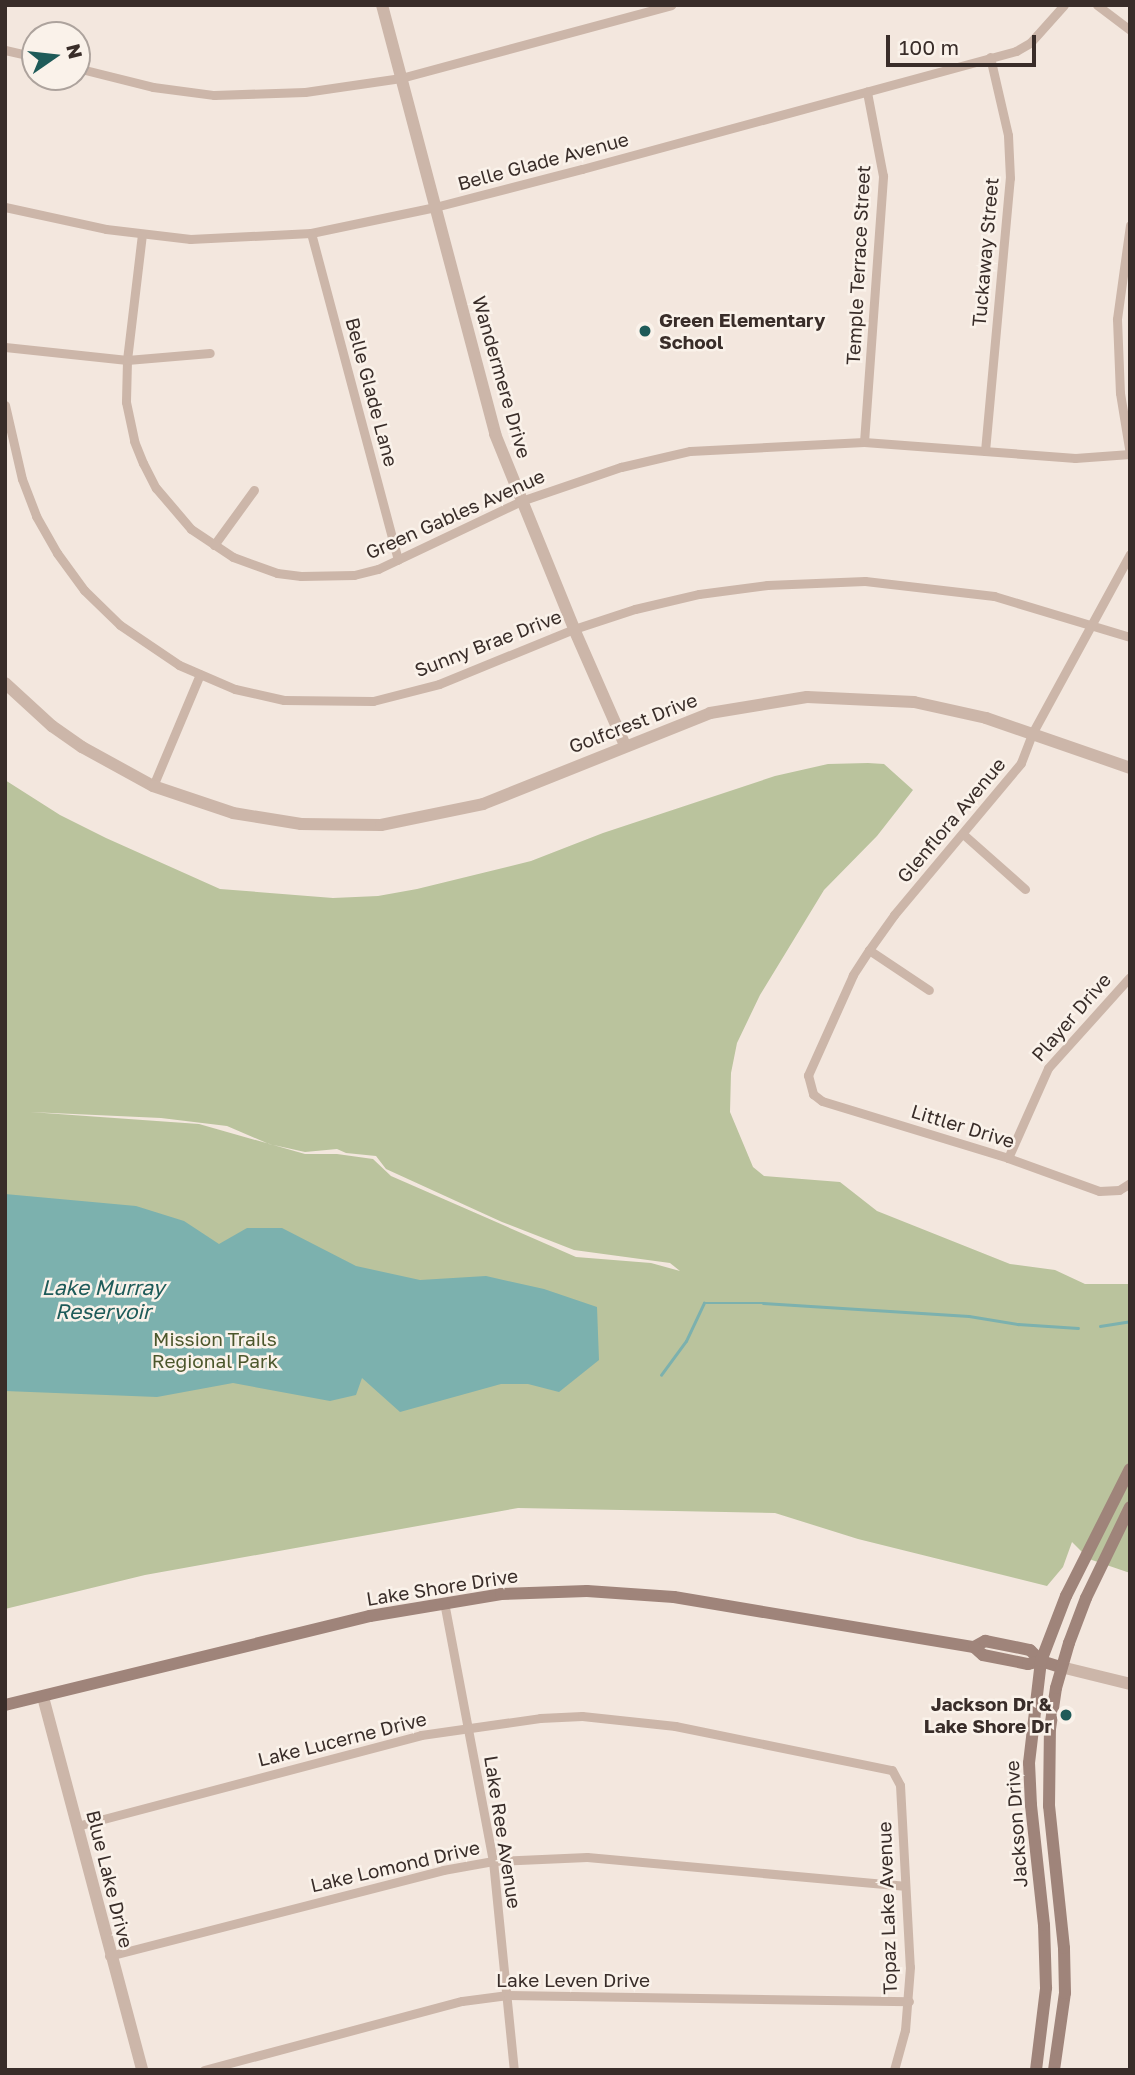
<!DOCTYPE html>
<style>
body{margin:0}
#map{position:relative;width:1135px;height:2075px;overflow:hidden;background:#f3e7de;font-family:"Golos Text",sans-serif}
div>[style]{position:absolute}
.green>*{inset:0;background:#bac39d}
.water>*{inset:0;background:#7cb1ae}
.stream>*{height:2.5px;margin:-1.25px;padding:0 1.25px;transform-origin:1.25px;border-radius:1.25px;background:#7cb1ae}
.minor>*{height:9px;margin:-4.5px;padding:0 4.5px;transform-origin:4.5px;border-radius:4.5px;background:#ccb6a9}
.tertiary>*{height:12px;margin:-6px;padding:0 6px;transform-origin:6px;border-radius:6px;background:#ccb6a9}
.secondary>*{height:12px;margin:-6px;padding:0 6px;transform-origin:6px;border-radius:6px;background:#9f847a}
.dots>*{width:19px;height:19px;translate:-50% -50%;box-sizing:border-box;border:4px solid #faf2ea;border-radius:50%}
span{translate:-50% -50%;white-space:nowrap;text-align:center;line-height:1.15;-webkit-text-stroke:5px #faf2ea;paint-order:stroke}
.street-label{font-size:19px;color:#392d29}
.poi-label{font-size:19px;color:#392d29;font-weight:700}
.left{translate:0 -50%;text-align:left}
.right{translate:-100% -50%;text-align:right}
.park-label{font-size:19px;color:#4c572c}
.water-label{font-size:21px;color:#1e5b59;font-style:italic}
.frame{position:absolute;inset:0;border:7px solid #392d29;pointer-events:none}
.north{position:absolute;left:21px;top:21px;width:70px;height:70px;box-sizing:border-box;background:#faf2ea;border:2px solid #ada39d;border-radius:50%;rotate:76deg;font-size:19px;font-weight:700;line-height:28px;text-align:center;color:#392d29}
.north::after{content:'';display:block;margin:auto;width:24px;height:32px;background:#1e5b59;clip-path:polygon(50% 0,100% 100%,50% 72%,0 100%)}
.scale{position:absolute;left:886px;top:35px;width:150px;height:32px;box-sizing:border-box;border:4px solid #392d29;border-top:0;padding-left:9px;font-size:21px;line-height:24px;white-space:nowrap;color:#392d29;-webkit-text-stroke:5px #faf2ea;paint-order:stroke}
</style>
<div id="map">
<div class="green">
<div style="clip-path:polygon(evenodd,868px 763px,884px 764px,913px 790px,877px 836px,824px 890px,760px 995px,737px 1043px,731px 1073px,730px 1112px,753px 1167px,764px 1176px,840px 1182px,877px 1211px,1010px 1264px,1055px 1270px,1085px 1284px,1130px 1284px,1130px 1573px,1089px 1559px,1072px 1542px,1063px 1567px,1047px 1586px,858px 1539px,775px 1513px,518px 1508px,145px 1575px,5px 1609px,5px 780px,60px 815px,106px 838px,220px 889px,333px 898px,378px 896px,417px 889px,531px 861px,603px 833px,775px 776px,828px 764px,868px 763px,30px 1112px,161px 1118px,227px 1126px,269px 1144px,305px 1152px,337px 1149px,346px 1153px,376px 1156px,386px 1169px,502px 1222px,574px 1250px,670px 1263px,680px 1271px,651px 1263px,576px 1257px,391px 1176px,373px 1159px,337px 1154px,305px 1154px,199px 1124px,30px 1112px)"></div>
</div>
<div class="water">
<div style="clip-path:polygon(5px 1194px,136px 1206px,184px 1221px,219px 1244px,247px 1228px,282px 1228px,356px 1266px,420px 1280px,486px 1276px,544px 1289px,597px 1307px,599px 1360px,559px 1392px,528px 1384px,501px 1384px,400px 1412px,362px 1378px,356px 1395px,330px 1401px,233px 1383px,157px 1397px,5px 1391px)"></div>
</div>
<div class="stream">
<div style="left:1100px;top:1326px;width:30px;rotate:-9deg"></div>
<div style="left:661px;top:1375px;width:42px;rotate:-53.7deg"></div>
<div style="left:686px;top:1341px;width:42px;rotate:-64.7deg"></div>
<div style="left:704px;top:1303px;width:59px"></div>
<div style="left:763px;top:1303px;width:206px;rotate:3.6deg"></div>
<div style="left:969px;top:1316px;width:50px;rotate:9.3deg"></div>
<div style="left:1018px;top:1324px;width:60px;rotate:3.8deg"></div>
</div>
<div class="minor">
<div style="left:1097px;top:5px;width:41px;rotate:37.1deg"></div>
<div style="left:5px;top:50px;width:31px;rotate:13deg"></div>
<div style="left:77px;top:68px;width:78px;rotate:14deg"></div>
<div style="left:153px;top:87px;width:62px;rotate:7.5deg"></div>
<div style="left:214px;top:95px;width:91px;rotate:-1.9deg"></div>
<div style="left:305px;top:92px;width:97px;rotate:-8.3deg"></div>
<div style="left:401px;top:78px;width:280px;rotate:-15.1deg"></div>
<div style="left:5px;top:207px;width:103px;rotate:12.3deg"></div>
<div style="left:106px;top:229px;width:85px;rotate:6.8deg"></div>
<div style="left:190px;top:239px;width:121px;rotate:-2.8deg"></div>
<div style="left:311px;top:233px;width:127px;rotate:-11.8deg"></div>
<div style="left:435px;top:207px;width:152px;rotate:-14.5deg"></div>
<div style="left:582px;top:169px;width:450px;rotate:-15.2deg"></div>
<div style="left:1016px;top:51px;width:16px;rotate:-30deg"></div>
<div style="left:1030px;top:43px;width:51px;rotate:-48.2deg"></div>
<div style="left:1130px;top:225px;width:95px;rotate:97.9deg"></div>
<div style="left:1117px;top:319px;width:74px;rotate:87.7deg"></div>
<div style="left:1120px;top:393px;width:62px;rotate:80.7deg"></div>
<div style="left:311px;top:233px;width:338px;rotate:75.1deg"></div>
<div style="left:142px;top:234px;width:127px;rotate:96.8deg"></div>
<div style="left:127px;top:360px;width:42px;rotate:91.4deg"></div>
<div style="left:126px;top:402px;width:40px;rotate:78deg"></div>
<div style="left:134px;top:441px;width:24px;rotate:68deg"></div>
<div style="left:143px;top:463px;width:28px;rotate:63deg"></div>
<div style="left:156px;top:488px;width:54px;rotate:49.5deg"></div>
<div style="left:191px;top:529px;width:50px;rotate:33.7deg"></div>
<div style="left:233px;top:557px;width:47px;rotate:20deg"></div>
<div style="left:277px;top:573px;width:24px;rotate:7deg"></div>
<div style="left:301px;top:576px;width:53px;rotate:-1.1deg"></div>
<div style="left:354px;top:575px;width:25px;rotate:-14deg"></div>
<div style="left:378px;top:569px;width:158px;rotate:-25.4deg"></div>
<div style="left:521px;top:501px;width:106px;rotate:-18.8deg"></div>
<div style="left:621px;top:467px;width:71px;rotate:-13.1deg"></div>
<div style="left:690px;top:451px;width:174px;rotate:-3deg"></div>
<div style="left:864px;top:442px;width:212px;rotate:4.3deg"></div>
<div style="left:1075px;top:458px;width:55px;rotate:-4.2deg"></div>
<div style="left:5px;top:347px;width:123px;rotate:6.1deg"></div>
<div style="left:127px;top:360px;width:83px;rotate:-4.8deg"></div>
<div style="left:5px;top:405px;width:76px;rotate:77.1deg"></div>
<div style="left:22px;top:479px;width:40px;rotate:69deg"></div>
<div style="left:36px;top:516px;width:43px;rotate:60.4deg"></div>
<div style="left:57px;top:553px;width:46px;rotate:53.9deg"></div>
<div style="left:84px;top:590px;width:50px;rotate:44.2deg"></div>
<div style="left:120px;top:625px;width:71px;rotate:34.1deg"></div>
<div style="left:179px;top:665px;width:61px;rotate:23.2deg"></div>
<div style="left:235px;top:689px;width:50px;rotate:12.7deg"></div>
<div style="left:284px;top:700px;width:89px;rotate:0.6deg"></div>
<div style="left:373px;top:701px;width:68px;rotate:-14.4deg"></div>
<div style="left:439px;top:684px;width:146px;rotate:-22.2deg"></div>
<div style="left:574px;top:629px;width:64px;rotate:-18.2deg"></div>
<div style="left:635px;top:609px;width:66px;rotate:-13.2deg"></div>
<div style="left:699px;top:594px;width:69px;rotate:-7.5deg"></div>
<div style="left:767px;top:585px;width:98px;rotate:-2.3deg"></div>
<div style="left:865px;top:581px;width:130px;rotate:6.6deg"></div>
<div style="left:994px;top:596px;width:142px;rotate:16.8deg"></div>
<div style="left:864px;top:442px;width:267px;rotate:-85.9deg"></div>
<div style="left:883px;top:176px;width:86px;rotate:-100.8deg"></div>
<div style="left:985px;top:451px;width:274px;rotate:-84.8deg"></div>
<div style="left:1010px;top:178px;width:43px;rotate:-92.7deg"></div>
<div style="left:1008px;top:135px;width:80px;rotate:-103deg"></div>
<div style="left:214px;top:545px;width:68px;rotate:-54deg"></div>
<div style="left:1130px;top:554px;width:205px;rotate:118.6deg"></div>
<div style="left:1032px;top:734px;width:31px;rotate:111deg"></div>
<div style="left:1021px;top:763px;width:198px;rotate:129.9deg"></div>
<div style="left:894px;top:915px;width:43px;rotate:125.5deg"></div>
<div style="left:869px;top:950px;width:30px;rotate:123deg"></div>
<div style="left:853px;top:975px;width:110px;rotate:114.2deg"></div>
<div style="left:808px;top:1075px;width:20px;rotate:75deg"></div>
<div style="left:813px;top:1094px;width:11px;rotate:38deg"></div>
<div style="left:822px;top:1101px;width:195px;rotate:17deg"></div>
<div style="left:1008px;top:1158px;width:97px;rotate:19.9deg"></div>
<div style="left:1099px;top:1191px;width:20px;rotate:-3deg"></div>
<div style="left:1119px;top:1190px;width:13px;rotate:-32deg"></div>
<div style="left:153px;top:786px;width:121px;rotate:-67.2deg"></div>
<div style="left:963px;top:834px;width:83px;rotate:41.6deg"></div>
<div style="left:869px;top:950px;width:72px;rotate:33.7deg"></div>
<div style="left:1008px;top:1158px;width:98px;rotate:-66deg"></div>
<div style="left:1048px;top:1068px;width:122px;rotate:-48deg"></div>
<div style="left:444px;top:1602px;width:264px;rotate:79.3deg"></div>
<div style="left:493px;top:1861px;width:210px;rotate:84.3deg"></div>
<div style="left:77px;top:1826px;width:356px;rotate:-14.8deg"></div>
<div style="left:421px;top:1735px;width:120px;rotate:-8.1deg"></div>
<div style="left:540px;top:1718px;width:42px;rotate:-2.7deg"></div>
<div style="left:582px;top:1716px;width:94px;rotate:6.1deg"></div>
<div style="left:675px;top:1726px;width:221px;rotate:11.5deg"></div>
<div style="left:892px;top:1770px;width:17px;rotate:62deg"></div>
<div style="left:900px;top:1785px;width:182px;rotate:86.9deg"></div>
<div style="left:910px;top:1967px;width:63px;rotate:94.5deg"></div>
<div style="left:905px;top:2030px;width:41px;rotate:105.4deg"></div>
<div style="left:109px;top:1956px;width:345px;rotate:-14.4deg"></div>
<div style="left:443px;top:1870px;width:51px;rotate:-10.2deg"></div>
<div style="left:493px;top:1861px;width:94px;rotate:-2.4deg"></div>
<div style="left:587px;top:1857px;width:318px;rotate:5.2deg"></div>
<div style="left:204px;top:2070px;width:267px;rotate:-15deg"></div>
<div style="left:462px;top:2001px;width:46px;rotate:-7.4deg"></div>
<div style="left:508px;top:1995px;width:401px;rotate:0.9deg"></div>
</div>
<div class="tertiary">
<div style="left:382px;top:5px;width:444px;rotate:75.2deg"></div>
<div style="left:495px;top:434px;width:210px;rotate:67.9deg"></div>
<div style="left:574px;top:629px;width:127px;rotate:66.3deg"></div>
<div style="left:5px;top:683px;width:64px;rotate:42.5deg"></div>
<div style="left:52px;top:726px;width:37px;rotate:35deg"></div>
<div style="left:82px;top:747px;width:81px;rotate:28.8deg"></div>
<div style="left:153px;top:786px;width:84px;rotate:18.6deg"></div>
<div style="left:233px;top:813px;width:69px;rotate:9.2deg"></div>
<div style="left:301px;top:824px;width:80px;rotate:0.7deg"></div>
<div style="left:381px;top:825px;width:104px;rotate:-11.6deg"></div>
<div style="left:483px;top:804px;width:245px;rotate:-21.8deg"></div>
<div style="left:710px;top:713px;width:98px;rotate:-9.4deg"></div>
<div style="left:807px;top:697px;width:107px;rotate:2.7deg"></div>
<div style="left:914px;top:702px;width:74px;rotate:12.5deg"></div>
<div style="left:986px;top:718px;width:152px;rotate:19.1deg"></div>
<div style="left:1061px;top:1667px;width:71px;rotate:13.8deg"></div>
<div style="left:43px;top:1697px;width:386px;rotate:75.1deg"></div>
</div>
<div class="secondary">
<div style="left:974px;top:1647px;width:13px;rotate:-29deg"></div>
<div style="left:985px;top:1641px;width:46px;rotate:11.3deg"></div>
<div style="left:1030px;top:1650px;width:16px;rotate:45deg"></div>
<div style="left:1041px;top:1661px;width:21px;rotate:17deg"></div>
<div style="left:5px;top:1705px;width:376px;rotate:-13.7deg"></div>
<div style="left:370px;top:1616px;width:133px;rotate:-9.5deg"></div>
<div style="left:501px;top:1594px;width:86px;rotate:-2deg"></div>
<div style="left:587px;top:1591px;width:87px;rotate:3.9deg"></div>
<div style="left:674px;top:1597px;width:304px;rotate:9.5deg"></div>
<div style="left:974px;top:1647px;width:12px;rotate:42deg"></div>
<div style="left:983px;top:1655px;width:46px;rotate:11.3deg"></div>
<div style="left:1028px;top:1664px;width:13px;rotate:-13deg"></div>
<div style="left:1036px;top:2070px;width:83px;rotate:-83deg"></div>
<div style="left:1046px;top:1988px;width:63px;rotate:-91.8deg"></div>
<div style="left:1044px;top:1925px;width:121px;rotate:-96.2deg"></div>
<div style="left:1031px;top:1805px;width:42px;rotate:-92.7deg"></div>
<div style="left:1029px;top:1763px;width:103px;rotate:-83.3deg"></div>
<div style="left:1041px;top:1661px;width:70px;rotate:-69deg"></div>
<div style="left:1066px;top:1596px;width:142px;rotate:-63.3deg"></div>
<div style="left:1054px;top:2070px;width:78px;rotate:-81.9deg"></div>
<div style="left:1065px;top:1993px;width:45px;rotate:-91.3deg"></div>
<div style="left:1064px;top:1948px;width:143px;rotate:-96deg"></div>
<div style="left:1049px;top:1806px;width:77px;rotate:-89.3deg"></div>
<div style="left:1050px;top:1729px;width:41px;rotate:-81.7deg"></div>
<div style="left:1056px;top:1688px;width:47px;rotate:-73.9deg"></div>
<div style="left:1069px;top:1643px;width:48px;rotate:-69.3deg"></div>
<div style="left:1086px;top:1598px;width:101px;rotate:-64.2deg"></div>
</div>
<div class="dots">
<div style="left:645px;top:331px;background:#1e5b59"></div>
<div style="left:1066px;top:1715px;background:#1e5b59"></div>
</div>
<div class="street-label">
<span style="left:543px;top:161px;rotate:-15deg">Belle Glade Avenue</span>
<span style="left:985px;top:252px;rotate:-85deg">Tuckaway Street</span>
<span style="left:858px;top:265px;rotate:-87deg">Temple Terrace Street</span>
<span style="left:502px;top:377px;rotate:74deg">Wandermere Drive</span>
<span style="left:372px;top:392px;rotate:75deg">Belle Glade Lane</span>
<span style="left:455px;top:514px;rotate:-24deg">Green Gables Avenue</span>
<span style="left:488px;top:643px;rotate:-21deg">Sunny Brae Drive</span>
<span style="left:633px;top:723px;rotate:-21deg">Golfcrest Drive</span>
<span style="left:951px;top:820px;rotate:-50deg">Glenflora Avenue</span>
<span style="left:1071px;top:1017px;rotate:-49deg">Player Drive</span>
<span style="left:963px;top:1126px;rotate:17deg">Littler Drive</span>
<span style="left:442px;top:1587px;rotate:-9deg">Lake Shore Drive</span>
<span style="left:342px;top:1739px;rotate:-14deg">Lake Lucerne Drive</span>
<span style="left:1016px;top:1824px;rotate:-94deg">Jackson Drive</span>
<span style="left:503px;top:1832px;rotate:81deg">Lake Ree Avenue</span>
<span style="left:395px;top:1866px;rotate:-13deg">Lake Lomond Drive</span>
<span style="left:110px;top:1879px;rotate:76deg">Blue Lake Drive</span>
<span style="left:887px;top:1908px;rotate:-92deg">Topaz Lake Avenue</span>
<span style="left:573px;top:1980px">Lake Leven Drive</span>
</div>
<div class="poi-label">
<span class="left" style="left:659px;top:331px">Green Elementary<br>School</span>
<span class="right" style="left:1052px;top:1715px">Jackson Dr &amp;<br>Lake Shore Dr</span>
</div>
<div class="park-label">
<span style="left:215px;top:1350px">Mission Trails<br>Regional Park</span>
</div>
<div class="water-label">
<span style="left:103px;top:1299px">Lake Murray<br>Reservoir</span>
</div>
<div class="frame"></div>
<div class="north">N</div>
<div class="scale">100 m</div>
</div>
